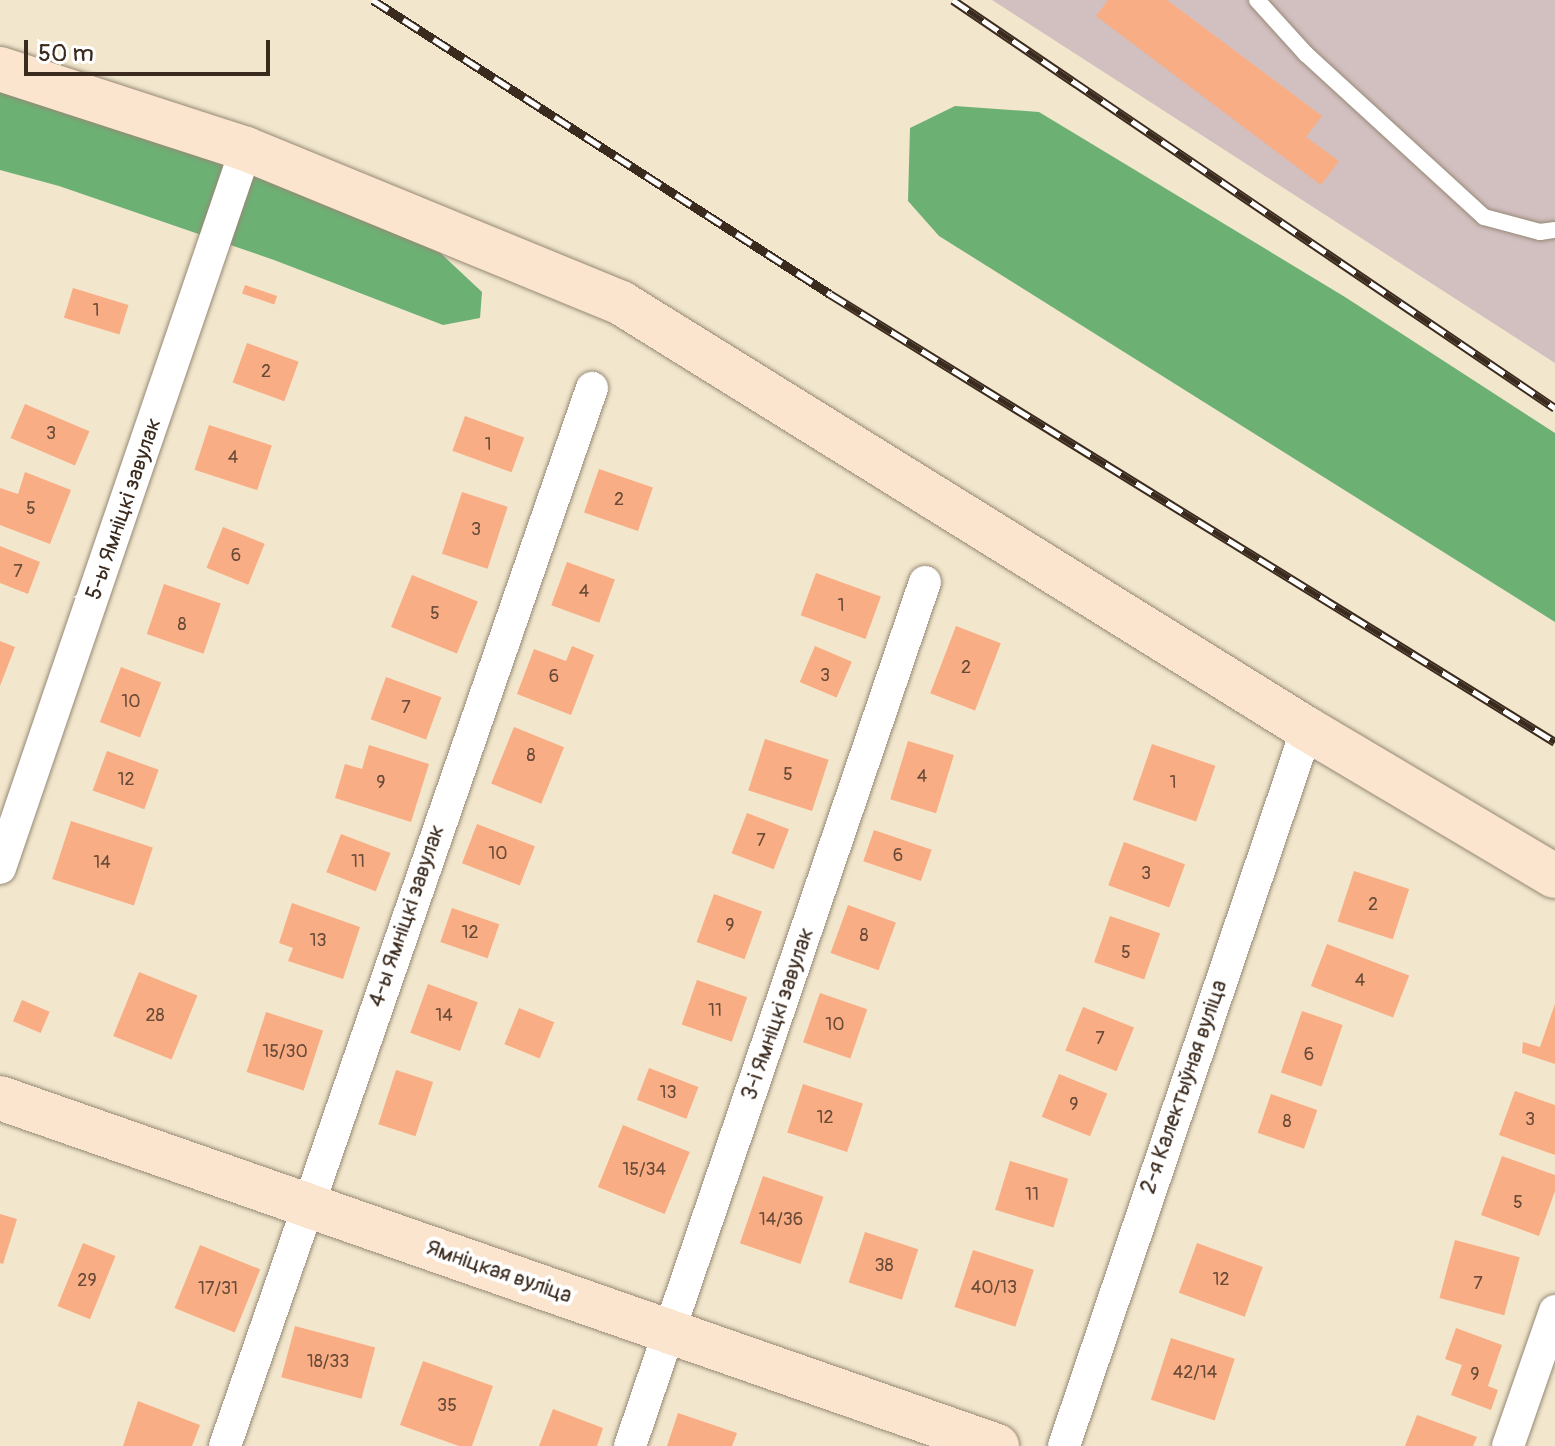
<!DOCTYPE html>
<meta charset="utf-8">
<style>
body{margin:0}
#map{position:relative;width:1555px;height:1446px;overflow:hidden;background:#f2e7cd;font-family:Pangolin,sans-serif}
div>[style]{position:absolute}
.industrial>*{inset:0;background:#d2bfc0}
.forest>*{inset:0;background:#6db074}
.building>*{inset:0;background:#f9ad85;transform-origin:0 0}
.roads{filter:drop-shadow(0 0 2px #968876) drop-shadow(0 0 2px #968876)}
.service>*{height:16px;margin:-8px;padding:0 8px;transform-origin:8px;border-radius:8px;background:#fff}
.minor>*{height:32px;margin:-16px;padding:0 16px;transform-origin:16px;border-radius:16px;background:#fff}
.secondary>*{height:44px;margin:-22px;padding:0 22px;transform-origin:22px;border-radius:22px;background:#fbe5cf}
.rail>*{height:9px;margin-top:-4.5px;transform-origin:0;background:repeating-linear-gradient(90deg,#fff 0 18px,#3b2a1e 0 36px);box-sizing:border-box;border-block:2px solid #3b2a1e}
span{translate:-50% -50%;white-space:nowrap;text-align:center;line-height:1.15;-webkit-text-stroke:8px #fff;paint-order:stroke}
.number-label{font-size:18px;color:#6a4b38}
.number-label span{-webkit-text-stroke-width:0}
.street-label{font-size:22px;color:#3b2a1e}
.scale{position:absolute;left:24px;top:40px;width:246px;height:36px;box-sizing:border-box;border:4px solid #3b2a1e;border-top:0;padding-left:10px;font-size:24px;line-height:28px;white-space:nowrap;color:#3b2a1e;-webkit-text-stroke:6px #fff;paint-order:stroke}
</style>
<div id="map">
<div class="industrial">
<div style="clip-path:polygon(992px 0,1555px 0,1555px 363px)"></div>
</div>
<div class="forest">
<div style="clip-path:polygon(0 67px,434px 247px,482px 292px,480px 318px,443px 325px,274px 260px,59px 186px,0 170px)"></div>
<div style="clip-path:polygon(955px 106px,1039px 112px,1345px 297px,1555px 433px,1555px 622px,939px 236px,908px 201px,910px 128px)"></div>
</div>
<div class="building">
<div style="clip-path:polygon(1108px 0,1167px 0,1322px 116px,1306px 137px,1339px 161px,1321px 185px,1096px 16px)"></div>
<div style="left:245px;top:285px;width:34px;height:9px;rotate:19deg"></div>
<div style="left:73px;top:288px;width:58px;height:31px;rotate:17deg"></div>
<div style="left:247px;top:343px;width:55px;height:42px;rotate:20deg"></div>
<div style="left:25px;top:404px;width:70px;height:37px;rotate:23deg"></div>
<div style="left:465px;top:416px;width:63px;height:37px;rotate:20deg"></div>
<div style="left:209px;top:425px;width:66px;height:47px;rotate:18deg"></div>
<div style="left:599px;top:469px;width:57px;height:46px;rotate:19deg"></div>
<div style="clip-path:polygon(25px 472px,71px 490px,50px 544px,0 525px,0 488px,18px 494px)"></div>
<div style="left:462px;top:492px;width:48px;height:65px;rotate:18deg"></div>
<div style="left:223px;top:527px;width:45px;height:44px;rotate:22deg"></div>
<div style="clip-path:polygon(0 546px,40px 562px,28px 594px,0 583px)"></div>
<div style="left:567px;top:562px;width:51px;height:46px;rotate:20deg"></div>
<div style="left:816px;top:573px;width:69px;height:45px;rotate:20deg"></div>
<div style="left:412px;top:575px;width:71px;height:56px;rotate:22deg"></div>
<div style="left:164px;top:584px;width:60px;height:53px;rotate:19deg"></div>
<div style="left:956px;top:626px;width:48px;height:72px;rotate:21deg"></div>
<div style="clip-path:polygon(0 641px,15px 647px,0 686px)"></div>
<div style="clip-path:polygon(572px 646px,594px 655px,571px 715px,517px 694px,534px 649px,566px 661px)"></div>
<div style="left:815px;top:646px;width:40px;height:39px;rotate:23deg"></div>
<div style="left:121px;top:667px;width:43px;height:59px;rotate:21deg"></div>
<div style="left:386px;top:677px;width:59px;height:45px;rotate:20deg"></div>
<div style="left:514px;top:727px;width:54px;height:61px;rotate:22deg"></div>
<div style="left:765px;top:739px;width:67px;height:54px;rotate:18deg"></div>
<div style="left:908px;top:741px;width:48px;height:61px;rotate:17deg"></div>
<div style="left:1152px;top:744px;width:67px;height:59px;rotate:19deg"></div>
<div style="clip-path:polygon(369px 745px,429px 764px,411px 822px,335px 798px,345px 764px,362px 769px)"></div>
<div style="left:107px;top:751px;width:55px;height:42px;rotate:20deg"></div>
<div style="left:747px;top:813px;width:45px;height:43px;rotate:21deg"></div>
<div style="left:71px;top:821px;width:86px;height:61px;rotate:18deg"></div>
<div style="left:477px;top:824px;width:62px;height:42px;rotate:21deg"></div>
<div style="left:874px;top:830px;width:61px;height:33px;rotate:19deg"></div>
<div style="left:341px;top:834px;width:53px;height:41px;rotate:21deg"></div>
<div style="left:1124px;top:842px;width:65px;height:46px;rotate:20deg"></div>
<div style="left:1354px;top:871px;width:58px;height:53px;rotate:18deg"></div>
<div style="left:714px;top:894px;width:51px;height:51px;rotate:20deg"></div>
<div style="clip-path:polygon(292px 903px,360px 927px,343px 979px,288px 961px,293px 948px,279px 943px)"></div>
<div style="left:848px;top:905px;width:51px;height:51px;rotate:20deg"></div>
<div style="left:452px;top:908px;width:50px;height:36px;rotate:19deg"></div>
<div style="left:1110px;top:916px;width:53px;height:49px;rotate:19deg"></div>
<div style="left:1327px;top:944px;width:88px;height:45px;rotate:21deg"></div>
<div style="left:139px;top:972px;width:63px;height:69px;rotate:22deg"></div>
<div style="left:697px;top:980px;width:53px;height:47px;rotate:19deg"></div>
<div style="left:428px;top:984px;width:53px;height:52px;rotate:20deg"></div>
<div style="left:820px;top:993px;width:50px;height:52px;rotate:19deg"></div>
<div style="left:22px;top:1000px;width:30px;height:23px;rotate:23deg"></div>
<div style="clip-path:polygon(1555px 1004px,1555px 1064px,1522px 1053px,1523px 1042px,1540px 1047px)"></div>
<div style="left:1083px;top:1007px;width:55px;height:47px;rotate:22deg"></div>
<div style="left:519px;top:1008px;width:38px;height:39px;rotate:22deg"></div>
<div style="left:1302px;top:1011px;width:43px;height:65px;rotate:19deg"></div>
<div style="left:266px;top:1012px;width:60px;height:63px;rotate:18deg"></div>
<div style="left:649px;top:1068px;width:53px;height:34px;rotate:21deg"></div>
<div style="left:396px;top:1070px;width:39px;height:57px;rotate:18deg"></div>
<div style="left:1059px;top:1074px;width:52px;height:46px;rotate:22deg"></div>
<div style="left:803px;top:1084px;width:63px;height:51px;rotate:18deg"></div>
<div style="clip-path:polygon(1515px 1091px,1555px 1105px,1555px 1155px,1499px 1135px)"></div>
<div style="left:1271px;top:1094px;width:49px;height:41px;rotate:19deg"></div>
<div style="left:623px;top:1125px;width:72px;height:67px;rotate:22deg"></div>
<div style="clip-path:polygon(1502px 1156px,1555px 1175px,1555px 1191px,1539px 1236px,1481px 1215px)"></div>
<div style="left:1010px;top:1161px;width:61px;height:51px;rotate:17deg"></div>
<div style="left:763px;top:1176px;width:64px;height:71px;rotate:19deg"></div>
<div style="clip-path:polygon(0 1214px,17px 1219px,3px 1264px,0 1263px)"></div>
<div style="left:865px;top:1232px;width:56px;height:53px;rotate:18deg"></div>
<div style="left:1455px;top:1240px;width:67px;height:60px;rotate:15deg"></div>
<div style="left:83px;top:1243px;width:35px;height:68px;rotate:22deg"></div>
<div style="left:1197px;top:1243px;width:70px;height:53px;rotate:20deg"></div>
<div style="left:200px;top:1245px;width:65px;height:68px;rotate:22deg"></div>
<div style="left:973px;top:1250px;width:64px;height:60px;rotate:18deg"></div>
<div style="left:295px;top:1326px;width:83px;height:53px;rotate:15deg"></div>
<div style="clip-path:polygon(1456px 1328px,1502px 1345px,1488px 1386px,1498px 1390px,1491px 1410px,1451px 1395px,1462px 1365px,1445px 1359px)"></div>
<div style="left:1171px;top:1338px;width:67px;height:65px;rotate:18deg"></div>
<div style="clip-path:polygon(423px 1361px,493px 1386px,472px 1446px,459px 1446px,400px 1425px)"></div>
<div style="clip-path:polygon(138px 1401px,200px 1425px,192px 1446px,123px 1446px)"></div>
<div style="clip-path:polygon(553px 1409px,603px 1428px,597px 1446px,539px 1446px)"></div>
<div style="clip-path:polygon(678px 1413px,737px 1433px,732px 1446px,667px 1446px)"></div>
<div style="clip-path:polygon(1417px 1415px,1477px 1437px,1473px 1446px,1405px 1446px)"></div>
</div>
<div class="roads">
<div class="service">
<div style="left:1257px;top:0;width:73px;rotate:47.8deg"></div>
<div style="left:1306px;top:54px;width:241px;rotate:42.5deg"></div>
<div style="left:1484px;top:217px;width:58px;rotate:15deg"></div>
<div style="left:1540px;top:232px;width:15px;rotate:-8deg"></div>
</div>
<div class="minor">
<div style="left:0;top:868px;width:760px;rotate:-71.11deg"></div>
<div style="left:225px;top:1446px;width:1120px;rotate:-70.87deg"></div>
<div style="left:630px;top:1446px;width:913px;rotate:-71.15deg"></div>
<div style="left:1064px;top:1446px;width:757px;rotate:-71.28deg"></div>
<div style="left:1508px;top:1446px;width:143px;rotate:-70.8deg"></div>
</div>
<div class="secondary">
<div style="left:0;top:69px;width:259px;rotate:18deg"></div>
<div style="left:246px;top:149px;width:405px;rotate:22.3deg"></div>
<div style="left:621px;top:303px;width:808px;rotate:31.84deg"></div>
<div style="left:1307px;top:729px;width:288px;rotate:30.7deg"></div>
<div style="left:0;top:1098px;width:1056px;rotate:19.24deg"></div>
</div>
</div>
<div class="rail">
<div style="left:373px;top:0;width:543px;rotate:32.75deg"></div>
<div style="left:830px;top:294px;width:852px;rotate:31.71deg"></div>
<div style="left:953px;top:0;width:727px;rotate:34.13deg"></div>
</div>
<div class="number-label">
<span style="left:96px;top:311px">1</span>
<span style="left:266px;top:372px">2</span>
<span style="left:51px;top:434px">3</span>
<span style="left:488px;top:445px">1</span>
<span style="left:233px;top:458px">4</span>
<span style="left:619px;top:500px">2</span>
<span style="left:31px;top:509px">5</span>
<span style="left:476px;top:530px">3</span>
<span style="left:236px;top:556px">6</span>
<span style="left:18px;top:572px">7</span>
<span style="left:584px;top:592px">4</span>
<span style="left:841px;top:606px">1</span>
<span style="left:435px;top:614px">5</span>
<span style="left:182px;top:625px">8</span>
<span style="left:966px;top:668px">2</span>
<span style="left:825px;top:676px">3</span>
<span style="left:554px;top:677px">6</span>
<span style="left:131px;top:702px">10</span>
<span style="left:406px;top:708px">7</span>
<span style="left:531px;top:756px">8</span>
<span style="left:788px;top:775px">5</span>
<span style="left:922px;top:777px">4</span>
<span style="left:126px;top:780px">12</span>
<span style="left:381px;top:783px">9</span>
<span style="left:1173px;top:783px">1</span>
<span style="left:761px;top:841px">7</span>
<span style="left:498px;top:854px">10</span>
<span style="left:898px;top:856px">6</span>
<span style="left:358px;top:862px">11</span>
<span style="left:102px;top:863px">14</span>
<span style="left:1146px;top:874px">3</span>
<span style="left:1373px;top:905px">2</span>
<span style="left:730px;top:926px">9</span>
<span style="left:470px;top:933px">12</span>
<span style="left:864px;top:936px">8</span>
<span style="left:318px;top:941px">13</span>
<span style="left:1126px;top:953px">5</span>
<span style="left:1360px;top:981px">4</span>
<span style="left:715px;top:1011px">11</span>
<span style="left:155px;top:1016px">28</span>
<span style="left:444px;top:1016px">14</span>
<span style="left:835px;top:1025px">10</span>
<span style="left:1100px;top:1039px">7</span>
<span style="left:285px;top:1052px">15/30</span>
<span style="left:1309px;top:1055px">6</span>
<span style="left:668px;top:1093px">13</span>
<span style="left:1074px;top:1105px">9</span>
<span style="left:825px;top:1118px">12</span>
<span style="left:1530px;top:1120px">3</span>
<span style="left:1287px;top:1122px">8</span>
<span style="left:644px;top:1170px">15/34</span>
<span style="left:1032px;top:1195px">11</span>
<span style="left:1518px;top:1203px">5</span>
<span style="left:781px;top:1220px">14/36</span>
<span style="left:884px;top:1266px">38</span>
<span style="left:1221px;top:1280px">12</span>
<span style="left:87px;top:1281px">29</span>
<span style="left:1478px;top:1284px">7</span>
<span style="left:994px;top:1288px">40/13</span>
<span style="left:218px;top:1289px">17/31</span>
<span style="left:328px;top:1362px">18/33</span>
<span style="left:1195px;top:1373px">42/14</span>
<span style="left:1475px;top:1375px">9</span>
<span style="left:447px;top:1406px">35</span>
</div>
<div class="street-label">
<span style="left:124px;top:509px;rotate:-71deg">5-ы Ямніцкі завулак</span>
<span style="left:407px;top:916px;rotate:-71deg">4-ы Ямніцкі завулак</span>
<span style="left:778px;top:1014px;rotate:-71deg">3-і Ямніцкі завулак</span>
<span style="left:1184px;top:1087px;rotate:-71deg">2-я Калектыўная вуліца</span>
<span style="left:499px;top:1272px;rotate:19deg">Ямніцкая вуліца</span>
</div>
<div class="scale">50 m</div>
</div>
